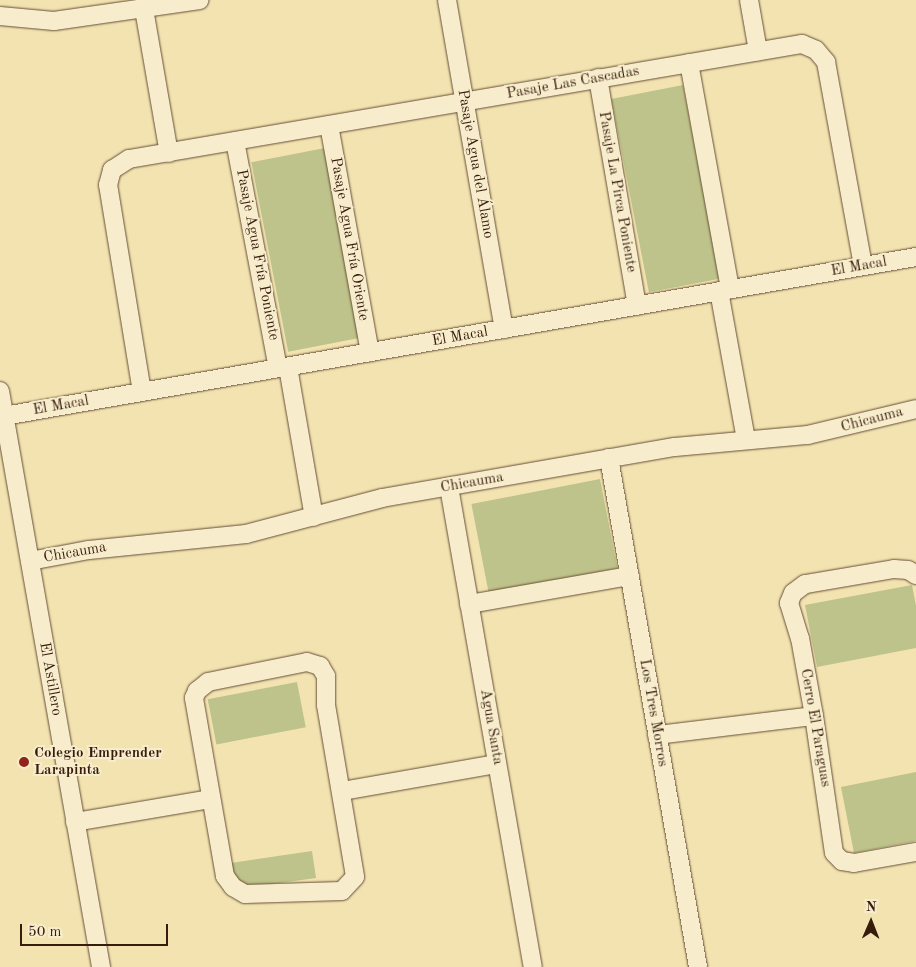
<!DOCTYPE html>
<meta charset="utf-8">
<style>
body{margin:0}
#map{position:relative;width:916px;height:967px;overflow:hidden;background:#f3e3b1;font-family:"Old Standard TT",serif}
div>[style]{position:absolute}
.green>*{inset:0;background:#bdc38a;transform-origin:0 0}
.roads{filter:drop-shadow(0 0 1px #664e37) drop-shadow(0 0 1px #664e37)}
.minor>*{height:18px;margin:-9px;padding:0 9px;transform-origin:9px;border-radius:9px;background:#f7edcc}
.dots>*{width:14px;height:14px;translate:-50% -50%;box-sizing:border-box;border:2px solid #f7edcc;border-radius:50%}
span{translate:-50% -50%;white-space:nowrap;text-align:center;line-height:1.15;-webkit-text-stroke:4px #f7edcc;paint-order:stroke}
.street-label{font-size:15px;color:#371c0e}
.poi-label{font-size:15px;color:#371c0e;font-weight:700}
.left{translate:0 -50%;text-align:left}
.north{position:absolute;left:846px;top:897px;width:50px;height:50px;-webkit-text-stroke:4px #f7edcc;paint-order:stroke;rotate:1deg;font-size:14px;font-weight:700;line-height:20px;text-align:center;color:#371c0e}
.north::after{content:'';display:block;margin:auto;width:18px;height:22px;background:#371c0e;clip-path:polygon(50% 0,100% 100%,50% 72%,0 100%)}
.scale{position:absolute;left:20px;top:924px;width:148px;height:22px;box-sizing:border-box;border:2px solid #371c0e;border-top:0;padding-left:6px;font-size:15px;line-height:18px;white-space:nowrap;color:#371c0e;-webkit-text-stroke:4px #f7edcc;paint-order:stroke}
</style>
<div id="map">
<div class="green">
<div style="left:683px;top:85px;width:197px;height:73px;rotate:79deg"></div>
<div style="left:325px;top:148px;width:193px;height:75px;rotate:79deg"></div>
<div style="left:600px;top:479px;width:91px;height:131px;rotate:79deg"></div>
<div style="clip-path:polygon(912px 585px,916px 606px,916px 648px,817px 667px,805px 605px)"></div>
<div style="left:297px;top:682px;width:46px;height:91px;rotate:79deg"></div>
<div style="clip-path:polygon(916px 772px,916px 841px,854px 853px,841px 787px)"></div>
<div style="clip-path:polygon(312px 851px,316px 878px,251px 887px,236px 879px,231px 863px)"></div>
</div>
<div class="roads">
<div class="minor">
<div style="left:447px;top:0;width:334px;rotate:80.2deg"></div>
<div style="left:749px;top:0;width:52px;rotate:80deg"></div>
<div style="left:144px;top:9px;width:146px;rotate:80.2deg"></div>
<div style="left:0;top:16px;width:54px;rotate:5.3deg"></div>
<div style="left:54px;top:21px;width:147px;rotate:-8.2deg"></div>
<div style="left:689px;top:63px;width:230px;rotate:79.7deg"></div>
<div style="left:598px;top:78px;width:231px;rotate:80.3deg"></div>
<div style="left:329px;top:125px;width:231px;rotate:79.8deg"></div>
<div style="left:235px;top:141px;width:231px;rotate:79.3deg"></div>
<div style="left:719px;top:291px;width:151px;rotate:79.7deg"></div>
<div style="left:288px;top:367px;width:152px;rotate:80.2deg"></div>
<div style="left:0;top:391px;width:585px;rotate:80.05deg"></div>
<div style="left:142px;top:392px;width:210px;rotate:-99.3deg"></div>
<div style="left:108px;top:185px;width:16px;rotate:-75deg"></div>
<div style="left:112px;top:170px;width:20px;rotate:-33deg"></div>
<div style="left:129px;top:159px;width:683px;rotate:-9.7deg"></div>
<div style="left:802px;top:44px;width:15px;rotate:23deg"></div>
<div style="left:816px;top:50px;width:16px;rotate:50deg"></div>
<div style="left:826px;top:62px;width:207px;rotate:79.7deg"></div>
<div style="left:4px;top:416px;width:926px;rotate:-9.89deg"></div>
<div style="left:609px;top:458px;width:517px;rotate:80.08deg"></div>
<div style="left:449px;top:487px;width:487px;rotate:80.1deg"></div>
<div style="left:30px;top:561px;width:60px;rotate:-10.6deg"></div>
<div style="left:89px;top:550px;width:158px;rotate:-5.8deg"></div>
<div style="left:246px;top:534px;width:141px;rotate:-14.8deg"></div>
<div style="left:382px;top:498px;width:297px;rotate:-9.9deg"></div>
<div style="left:675px;top:447px;width:134px;rotate:-5.2deg"></div>
<div style="left:808px;top:435px;width:111px;rotate:-13.5deg"></div>
<div style="left:916px;top:575px;width:9px;rotate:-148deg"></div>
<div style="left:908px;top:570px;width:14px;rotate:-176deg"></div>
<div style="left:894px;top:569px;width:90px;rotate:170.4deg"></div>
<div style="left:805px;top:584px;width:15px;rotate:143deg"></div>
<div style="left:793px;top:593px;width:11px;rotate:112deg"></div>
<div style="left:789px;top:603px;width:37px;rotate:73deg"></div>
<div style="left:800px;top:638px;width:79px;rotate:79.8deg"></div>
<div style="left:814px;top:716px;width:138px;rotate:81.7deg"></div>
<div style="left:834px;top:853px;width:11px;rotate:45deg"></div>
<div style="left:842px;top:861px;width:12px;rotate:9deg"></div>
<div style="left:854px;top:863px;width:63px;rotate:-10.1deg"></div>
<div style="left:469px;top:604px;width:163px;rotate:-9.9deg"></div>
<div style="left:307px;top:662px;width:14px;rotate:17deg"></div>
<div style="left:320px;top:666px;width:12px;rotate:59deg"></div>
<div style="left:326px;top:676px;width:29px;rotate:90deg"></div>
<div style="left:326px;top:705px;width:174px;rotate:80.4deg"></div>
<div style="left:355px;top:877px;width:19px;rotate:133deg"></div>
<div style="left:342px;top:891px;width:97px;rotate:178.2deg"></div>
<div style="left:245px;top:894px;width:14px;rotate:-150deg"></div>
<div style="left:233px;top:887px;width:14px;rotate:-126deg"></div>
<div style="left:225px;top:876px;width:181px;rotate:-99.9deg"></div>
<div style="left:194px;top:698px;width:8px;rotate:-67deg"></div>
<div style="left:197px;top:691px;width:14px;rotate:-39deg"></div>
<div style="left:208px;top:682px;width:101px;rotate:-11.4deg"></div>
<div style="left:657px;top:735px;width:158px;rotate:-6.9deg"></div>
<div style="left:342px;top:791px;width:157px;rotate:-9.9deg"></div>
<div style="left:75px;top:822px;width:138px;rotate:-9.6deg"></div>
</div>
</div>
<div class="dots">
<div style="left:24px;top:762px;background:#8f2418"></div>
</div>
<div class="street-label">
<span style="left:573px;top:83px;rotate:-10deg">Pasaje Las Cascadas</span>
<span style="left:475px;top:164px;rotate:80deg">Pasaje Agua del Álamo</span>
<span style="left:617px;top:192px;rotate:80deg">Pasaje La Pirca Poniente</span>
<span style="left:349px;top:239px;rotate:80deg">Pasaje Agua Fría Oriente</span>
<span style="left:257px;top:255px;rotate:79deg">Pasaje Agua Fría Poniente</span>
<span style="left:859px;top:267px;rotate:-10deg">El Macal</span>
<span style="left:460px;top:337px;rotate:-10deg">El Macal</span>
<span style="left:61px;top:406px;rotate:-10deg">El Macal</span>
<span style="left:872px;top:420px;rotate:-15deg">Chicauma</span>
<span style="left:472px;top:483px;rotate:-10deg">Chicauma</span>
<span style="left:75px;top:553px;rotate:-10deg">Chicauma</span>
<span style="left:50px;top:679px;rotate:80deg">El Astillero</span>
<span style="left:653px;top:713px;rotate:80deg">Los Tres Morros</span>
<span style="left:491px;top:727px;rotate:80deg">Agua Santa</span>
<span style="left:815px;top:728px;rotate:80deg">Cerro El Paraguas</span>
</div>
<div class="poi-label">
<span class="left" style="left:34px;top:762px">Colegio Emprender<br>Larapinta</span>
</div>
<div class="north">N</div>
<div class="scale">50 m</div>
</div>
